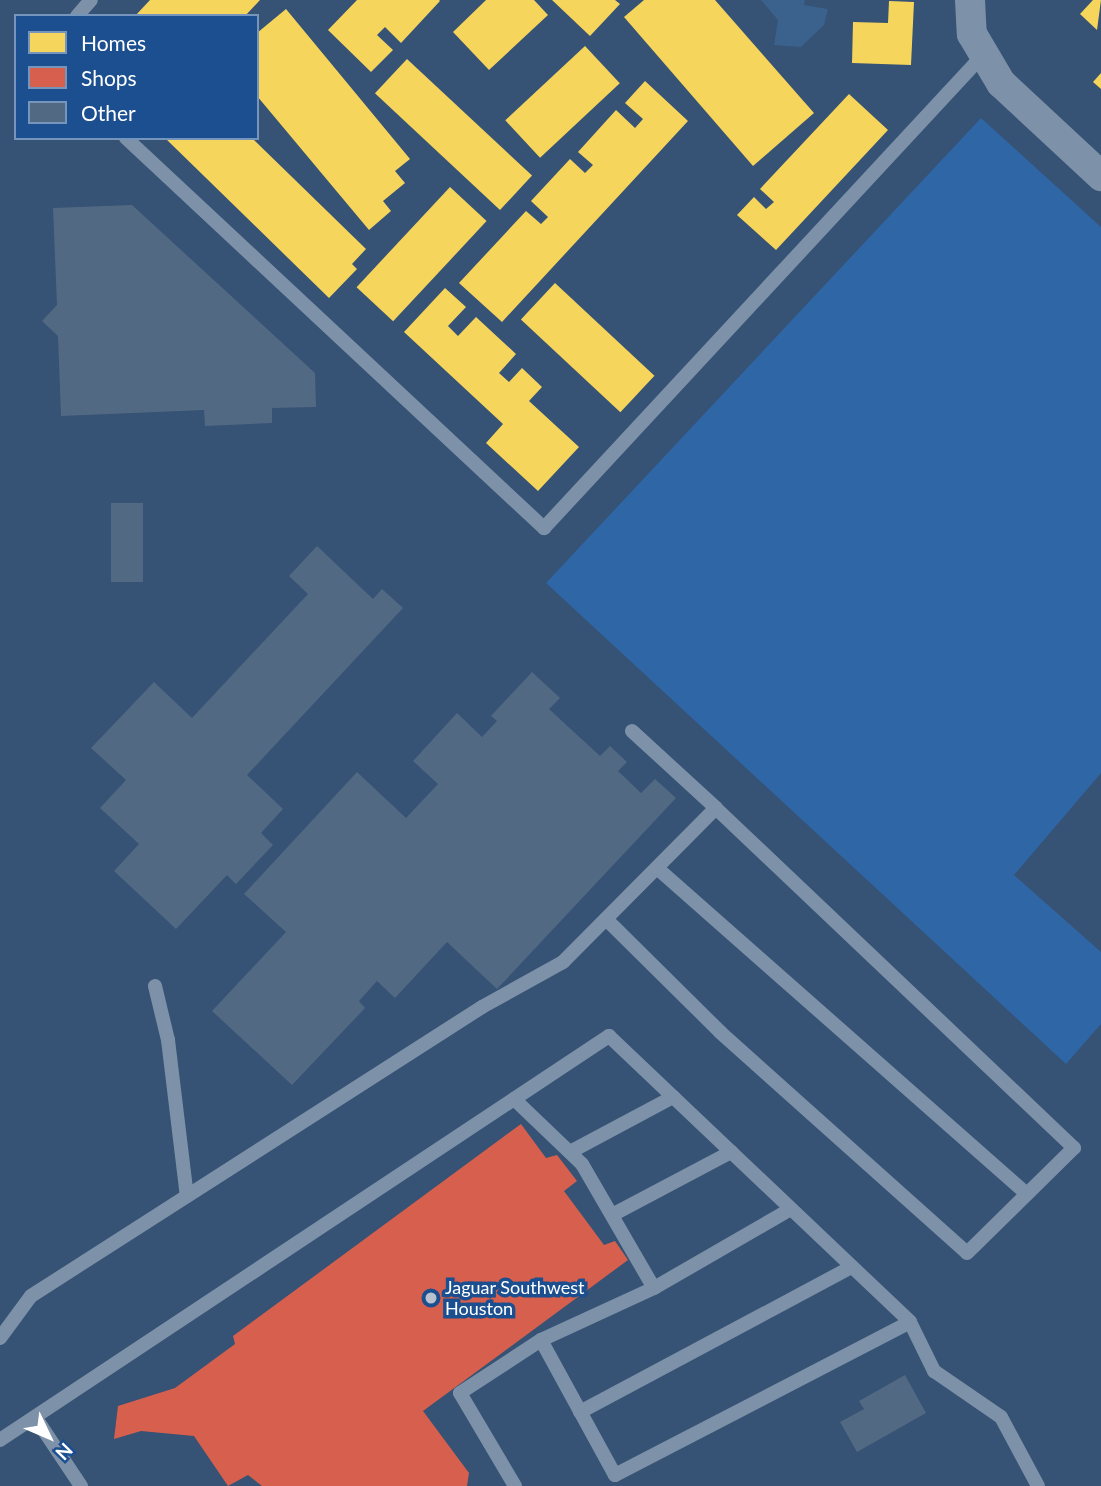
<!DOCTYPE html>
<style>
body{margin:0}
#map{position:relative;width:1101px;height:1486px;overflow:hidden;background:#365274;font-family:Lato,sans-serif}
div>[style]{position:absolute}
.green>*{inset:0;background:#2f66a5}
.water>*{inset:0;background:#3b618d}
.homes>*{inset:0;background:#f6d55c;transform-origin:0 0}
.shops>*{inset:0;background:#d6604d}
.building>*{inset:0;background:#526984;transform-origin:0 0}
.service>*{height:14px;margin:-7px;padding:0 7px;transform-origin:7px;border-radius:7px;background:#7d92a8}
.minor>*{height:30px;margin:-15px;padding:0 15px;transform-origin:15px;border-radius:15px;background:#7d92a8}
.dots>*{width:19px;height:19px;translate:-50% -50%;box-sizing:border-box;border:4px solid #1b4f8f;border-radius:50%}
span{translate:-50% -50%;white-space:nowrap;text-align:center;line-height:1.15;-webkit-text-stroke:7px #1b4f8f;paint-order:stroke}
.poi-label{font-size:18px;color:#fff}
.left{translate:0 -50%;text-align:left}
.legend{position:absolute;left:14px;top:14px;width:245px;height:126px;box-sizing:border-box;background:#1b4f8f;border:2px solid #7695bc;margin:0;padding:9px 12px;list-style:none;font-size:21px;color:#fff}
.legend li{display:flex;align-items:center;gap:14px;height:35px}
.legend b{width:35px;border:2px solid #7695bc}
.north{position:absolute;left:14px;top:1402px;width:70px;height:70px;-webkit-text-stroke:5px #1b4f8f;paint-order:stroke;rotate:134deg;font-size:19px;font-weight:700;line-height:28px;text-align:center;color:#fff}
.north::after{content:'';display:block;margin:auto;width:24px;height:32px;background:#fff;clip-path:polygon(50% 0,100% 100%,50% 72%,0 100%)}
</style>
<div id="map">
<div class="green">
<div style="clip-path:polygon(981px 118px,1101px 227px,1101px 773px,1014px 875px,1101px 952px,1101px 1024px,1066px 1064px,546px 583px)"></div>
</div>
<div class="water">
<div style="clip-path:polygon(761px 0,805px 0,804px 5px,828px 9px,824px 25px,801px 47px,774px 45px,778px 20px)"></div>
</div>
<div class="homes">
<div style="clip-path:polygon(150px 0,260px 0,245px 16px,135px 16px)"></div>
<div style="clip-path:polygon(357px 0,439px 0,440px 1px,401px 43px,385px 27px,377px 35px,393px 50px,371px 72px,328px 30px)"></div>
<div style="clip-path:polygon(486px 0,534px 0,548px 15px,489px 70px,453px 32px)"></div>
<div style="clip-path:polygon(552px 0,615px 0,620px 4px,590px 36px)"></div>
<div style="clip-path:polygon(644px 0,715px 0,814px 113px,753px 166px,624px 17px)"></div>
<div style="clip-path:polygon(1093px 0,1101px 0,1097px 30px,1080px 14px)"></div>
<div style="clip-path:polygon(889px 1px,914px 2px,911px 65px,852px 63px,853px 22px,888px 23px)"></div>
<div style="clip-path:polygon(286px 9px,410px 159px,395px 171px,405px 183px,383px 201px,391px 211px,369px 230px,257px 96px,257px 33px)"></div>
<div style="left:585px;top:46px;width:51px;height:109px;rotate:47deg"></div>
<div style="left:407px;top:59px;width:171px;height:47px;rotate:43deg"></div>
<div style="clip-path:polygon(1101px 73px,1101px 89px,1093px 82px)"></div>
<div style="clip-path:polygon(645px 81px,688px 121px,502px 322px,459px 283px,526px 211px,541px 224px,548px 217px,531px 201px,570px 159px,585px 173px,593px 165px,578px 152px,616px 110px,635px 128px,643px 119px,625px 103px)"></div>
<div style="clip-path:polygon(849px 94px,888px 130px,776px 250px,737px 215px,754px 197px,766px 209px,774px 202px,760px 189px)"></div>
<div style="clip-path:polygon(165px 138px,252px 138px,366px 249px,352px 264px,357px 269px,329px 298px)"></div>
<div style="left:450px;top:187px;width:50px;height:137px;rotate:43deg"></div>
<div style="left:555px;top:283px;width:136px;height:50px;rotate:43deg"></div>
<div style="clip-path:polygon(445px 288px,466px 307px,448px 326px,458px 336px,476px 317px,516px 354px,499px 373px,509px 382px,522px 368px,542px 387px,529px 401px,579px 447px,538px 491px,486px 443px,503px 424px,404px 332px)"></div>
</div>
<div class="shops">
<div style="clip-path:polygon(521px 1124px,546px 1158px,557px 1155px,577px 1181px,564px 1191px,604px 1245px,615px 1241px,628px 1260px,423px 1411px,469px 1473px,467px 1486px,262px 1486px,248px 1475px,228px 1486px,194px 1436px,141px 1431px,114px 1439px,118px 1406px,175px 1388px,235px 1344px,233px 1336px)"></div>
</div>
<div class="building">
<div style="clip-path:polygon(132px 205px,315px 373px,316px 407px,272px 408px,272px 423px,205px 426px,204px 410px,61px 416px,58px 336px,42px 321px,57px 305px,53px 208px)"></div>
<div style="left:111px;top:503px;width:32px;height:79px"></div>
<div style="clip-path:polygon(317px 546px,373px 599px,382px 589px,403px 608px,247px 775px,283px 809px,261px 833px,273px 845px,236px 884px,227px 875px,176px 929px,114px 871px,139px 844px,100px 808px,126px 780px,91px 748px,154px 682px,192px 718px,308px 594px,289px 576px)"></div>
<div style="clip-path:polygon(532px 672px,560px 698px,549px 709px,600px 756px,610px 746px,627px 762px,618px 771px,641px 793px,655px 779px,676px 798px,497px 989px,447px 942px,395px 998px,377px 981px,359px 1001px,365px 1008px,292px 1085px,212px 1011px,286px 932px,244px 894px,357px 772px,406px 818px,438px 784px,413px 761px,457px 713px,482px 737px,497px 721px,491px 716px)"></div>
<div style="clip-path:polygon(905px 1375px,926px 1413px,857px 1452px,840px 1422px,864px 1409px,859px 1401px)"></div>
</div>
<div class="service">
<div style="left:77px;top:16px;width:21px;rotate:-49deg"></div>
<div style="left:126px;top:138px;width:572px;rotate:43.02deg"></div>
<div style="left:544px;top:528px;width:647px;rotate:-47.13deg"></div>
<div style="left:657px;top:868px;width:493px;rotate:41.4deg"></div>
<div style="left:606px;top:919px;width:161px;rotate:44.7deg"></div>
<div style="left:720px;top:1032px;width:331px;rotate:41.8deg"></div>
<div style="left:967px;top:1253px;width:150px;rotate:-44.5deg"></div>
<div style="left:1074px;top:1148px;width:494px;rotate:-136.5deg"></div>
<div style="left:155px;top:986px;width:56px;rotate:76.5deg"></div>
<div style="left:168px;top:1040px;width:157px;rotate:83.1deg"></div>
<div style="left:514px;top:1099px;width:94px;rotate:43.7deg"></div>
<div style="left:582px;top:1164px;width:143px;rotate:59.9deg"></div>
<div style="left:654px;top:1288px;width:124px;rotate:155.3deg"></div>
<div style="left:570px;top:1152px;width:117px;rotate:-28.1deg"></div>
<div style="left:612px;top:1215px;width:135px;rotate:-27.9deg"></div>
<div style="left:654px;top:1288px;width:158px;rotate:-30deg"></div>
<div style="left:0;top:1338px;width:52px;rotate:-53.6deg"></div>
<div style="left:31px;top:1296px;width:536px;rotate:-32.65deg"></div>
<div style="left:482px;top:1007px;width:93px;rotate:-29.1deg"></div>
<div style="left:563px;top:962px;width:217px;rotate:-45.2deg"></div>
<div style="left:716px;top:808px;width:114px;rotate:-137.5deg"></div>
<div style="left:580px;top:1412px;width:308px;rotate:-28.1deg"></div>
<div style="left:35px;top:1417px;width:83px;rotate:56.3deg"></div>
<div style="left:0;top:1440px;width:731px;rotate:-33.56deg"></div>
<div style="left:609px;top:1036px;width:415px;rotate:43.5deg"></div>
<div style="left:910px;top:1322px;width:55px;rotate:63.9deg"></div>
<div style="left:934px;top:1371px;width:81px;rotate:34.5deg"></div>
<div style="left:1001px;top:1417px;width:78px;rotate:61.8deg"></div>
<div style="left:515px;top:1486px;width:108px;rotate:-120.6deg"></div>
<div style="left:460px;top:1393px;width:97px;rotate:-33.2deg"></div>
<div style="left:541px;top:1340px;width:154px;rotate:61.3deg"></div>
<div style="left:615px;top:1475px;width:332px;rotate:-27.4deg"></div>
</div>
<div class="minor">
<div style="left:970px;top:0;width:34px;rotate:87deg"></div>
<div style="left:972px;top:34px;width:57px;rotate:59.4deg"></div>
<div style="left:1001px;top:83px;width:137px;rotate:42.9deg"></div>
</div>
<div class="dots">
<div style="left:431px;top:1298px;background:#b9c2ce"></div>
</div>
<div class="poi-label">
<span class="left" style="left:445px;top:1298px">Jaguar Southwest<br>Houston</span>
</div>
<ul class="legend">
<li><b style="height:19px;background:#f6d55c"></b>Homes</li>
<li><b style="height:19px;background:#d6604d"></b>Shops</li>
<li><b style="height:19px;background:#526984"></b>Other</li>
</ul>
<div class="north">N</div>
</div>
